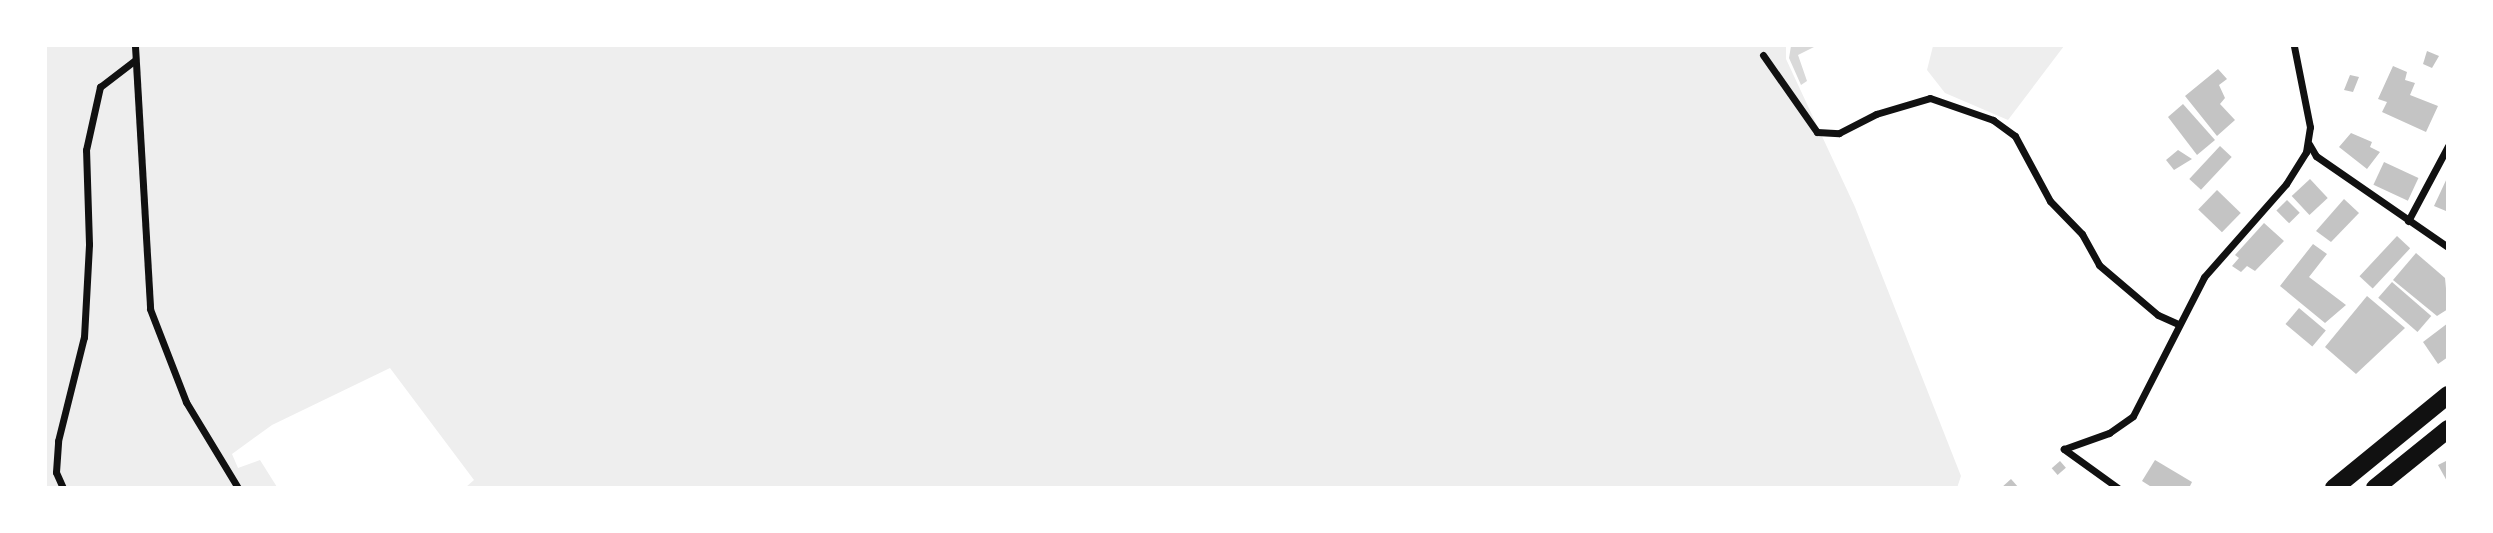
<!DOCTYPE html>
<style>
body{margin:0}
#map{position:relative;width:2493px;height:533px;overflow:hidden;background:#fff;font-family:"Open Sans",sans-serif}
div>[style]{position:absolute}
.green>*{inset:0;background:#eee}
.water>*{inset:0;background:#d9d9d9}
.building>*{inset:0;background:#c4c4c4;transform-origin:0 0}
.minor>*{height:7px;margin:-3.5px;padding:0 3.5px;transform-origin:3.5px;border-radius:3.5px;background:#111}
.primary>*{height:18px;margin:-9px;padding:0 9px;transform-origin:9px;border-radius:9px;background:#111}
span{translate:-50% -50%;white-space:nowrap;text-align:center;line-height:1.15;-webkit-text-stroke:7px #fff;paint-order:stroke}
.frame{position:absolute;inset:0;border:47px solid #fff;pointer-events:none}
</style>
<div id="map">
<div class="green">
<div style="clip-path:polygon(46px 46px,1786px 46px,1786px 59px,1855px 207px,1961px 476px,1957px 488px,466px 487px,474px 480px,390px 368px,272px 425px,232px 454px,238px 468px,260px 460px,277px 487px,46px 487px)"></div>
<div style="clip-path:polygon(1933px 46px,2064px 46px,2008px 120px,1945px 93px,1927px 70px)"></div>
</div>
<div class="water">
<div style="clip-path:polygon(1791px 46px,1816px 46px,1798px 55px,1807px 81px,1801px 85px,1789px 58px)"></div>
</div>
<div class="building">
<div style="clip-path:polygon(2427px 51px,2439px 56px,2432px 68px,2423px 64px)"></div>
<div style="clip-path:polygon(2393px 66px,2407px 72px,2405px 80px,2415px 83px,2410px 95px,2438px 106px,2426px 132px,2382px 112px,2387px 102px,2378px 99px)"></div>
<div style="clip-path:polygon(2218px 69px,2227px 79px,2219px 85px,2225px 98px,2220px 104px,2235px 120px,2217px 136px,2185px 96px)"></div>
<div style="clip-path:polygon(2350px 75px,2359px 77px,2353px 92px,2344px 90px)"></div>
<div style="clip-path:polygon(2183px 104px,2215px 140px,2197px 155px,2168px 117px)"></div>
<div style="clip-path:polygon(2351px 133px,2372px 142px,2370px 147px,2380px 152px,2367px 169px,2339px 147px)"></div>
<div style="left:2220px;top:146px;width:16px;height:45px;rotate:43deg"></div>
<div style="clip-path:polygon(2178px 150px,2192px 159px,2174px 170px,2166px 160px)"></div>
<div style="left:2384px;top:162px;width:38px;height:25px;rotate:25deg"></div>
<div style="clip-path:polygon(2448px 176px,2448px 207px,2446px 211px,2434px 206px)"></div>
<div style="left:2310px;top:179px;width:26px;height:25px;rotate:47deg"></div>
<div style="left:2217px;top:190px;width:33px;height:27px;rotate:44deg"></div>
<div style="clip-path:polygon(2344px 199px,2359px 213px,2331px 242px,2316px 231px)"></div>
<div style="left:2287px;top:200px;width:18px;height:15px;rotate:45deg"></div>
<div style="clip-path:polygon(2264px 223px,2284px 241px,2255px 271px,2247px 266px,2241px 272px,2232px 266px,2239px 258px,2235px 255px)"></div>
<div style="left:2397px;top:236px;width:18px;height:55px;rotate:43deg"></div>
<div style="clip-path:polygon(2313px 244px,2327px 254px,2309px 277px,2346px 305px,2325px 323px,2280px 286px)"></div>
<div style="clip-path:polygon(2416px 253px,2445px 278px,2448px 309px,2437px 316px,2393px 280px)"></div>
<div style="left:2392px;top:282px;width:52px;height:21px;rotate:41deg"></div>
<div style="clip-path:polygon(2367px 296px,2405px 328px,2356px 374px,2325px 347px)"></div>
<div style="left:2299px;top:308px;width:35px;height:21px;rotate:40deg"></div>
<div style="clip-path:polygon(2448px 323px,2448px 357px,2438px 364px,2423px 342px)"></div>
<div style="clip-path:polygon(2155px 460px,2192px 482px,2189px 488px,2153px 488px,2142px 481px)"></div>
<div style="clip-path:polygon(2448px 460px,2448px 483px,2438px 465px)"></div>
<div style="left:2060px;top:461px;width:9px;height:11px;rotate:49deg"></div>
<div style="clip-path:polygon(2011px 479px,2019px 488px,2001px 488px)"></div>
</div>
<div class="minor">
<div style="left:135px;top:46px;width:263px;rotate:86.7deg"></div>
<div style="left:150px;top:309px;width:100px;rotate:68.8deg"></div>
<div style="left:186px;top:402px;width:100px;rotate:58.8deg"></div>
<div style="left:1763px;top:55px;width:94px;rotate:55deg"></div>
<div style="left:1817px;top:132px;width:22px;rotate:3deg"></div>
<div style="left:1839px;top:133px;width:42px;rotate:-27.2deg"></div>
<div style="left:1876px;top:114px;width:56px;rotate:-16.5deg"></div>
<div style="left:1930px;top:98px;width:67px;rotate:19.2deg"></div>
<div style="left:1993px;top:120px;width:27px;rotate:36deg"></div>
<div style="left:2015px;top:136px;width:74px;rotate:61.7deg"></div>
<div style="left:2050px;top:201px;width:46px;rotate:45.9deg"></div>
<div style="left:2082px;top:234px;width:35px;rotate:61deg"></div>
<div style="left:2099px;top:265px;width:77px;rotate:40.3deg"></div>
<div style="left:2158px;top:315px;width:22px;rotate:24deg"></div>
<div style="left:2309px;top:144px;width:14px;rotate:60deg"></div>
<div style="left:2316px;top:156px;width:160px;rotate:34.6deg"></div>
<div style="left:2408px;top:221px;width:85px;rotate:-61.9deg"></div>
<div style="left:63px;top:488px;width:17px;rotate:-114deg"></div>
<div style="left:56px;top:472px;width:31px;rotate:-86deg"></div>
<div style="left:58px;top:441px;width:107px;rotate:-76deg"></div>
<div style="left:84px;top:337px;width:93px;rotate:-86.9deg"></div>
<div style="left:89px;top:244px;width:94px;rotate:-91.8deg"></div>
<div style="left:86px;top:150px;width:65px;rotate:-77.5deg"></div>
<div style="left:100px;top:87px;width:44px;rotate:-37.6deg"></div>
<div style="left:2118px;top:488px;width:67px;rotate:-144.2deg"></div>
<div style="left:2064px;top:449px;width:48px;rotate:-19.6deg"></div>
<div style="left:2109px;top:433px;width:29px;rotate:-35deg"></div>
<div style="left:2133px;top:416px;width:156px;rotate:-62.9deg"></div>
<div style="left:2204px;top:277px;width:124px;rotate:-48.6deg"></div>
<div style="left:2286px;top:184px;width:38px;rotate:-58deg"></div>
<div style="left:2306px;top:152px;width:25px;rotate:-81deg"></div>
<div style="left:2310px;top:127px;width:83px;rotate:-101.2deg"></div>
</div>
<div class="primary">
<div style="left:2334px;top:488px;width:147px;rotate:-39.2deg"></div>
<div style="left:2375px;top:488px;width:94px;rotate:-38.9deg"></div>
</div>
<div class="frame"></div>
</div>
